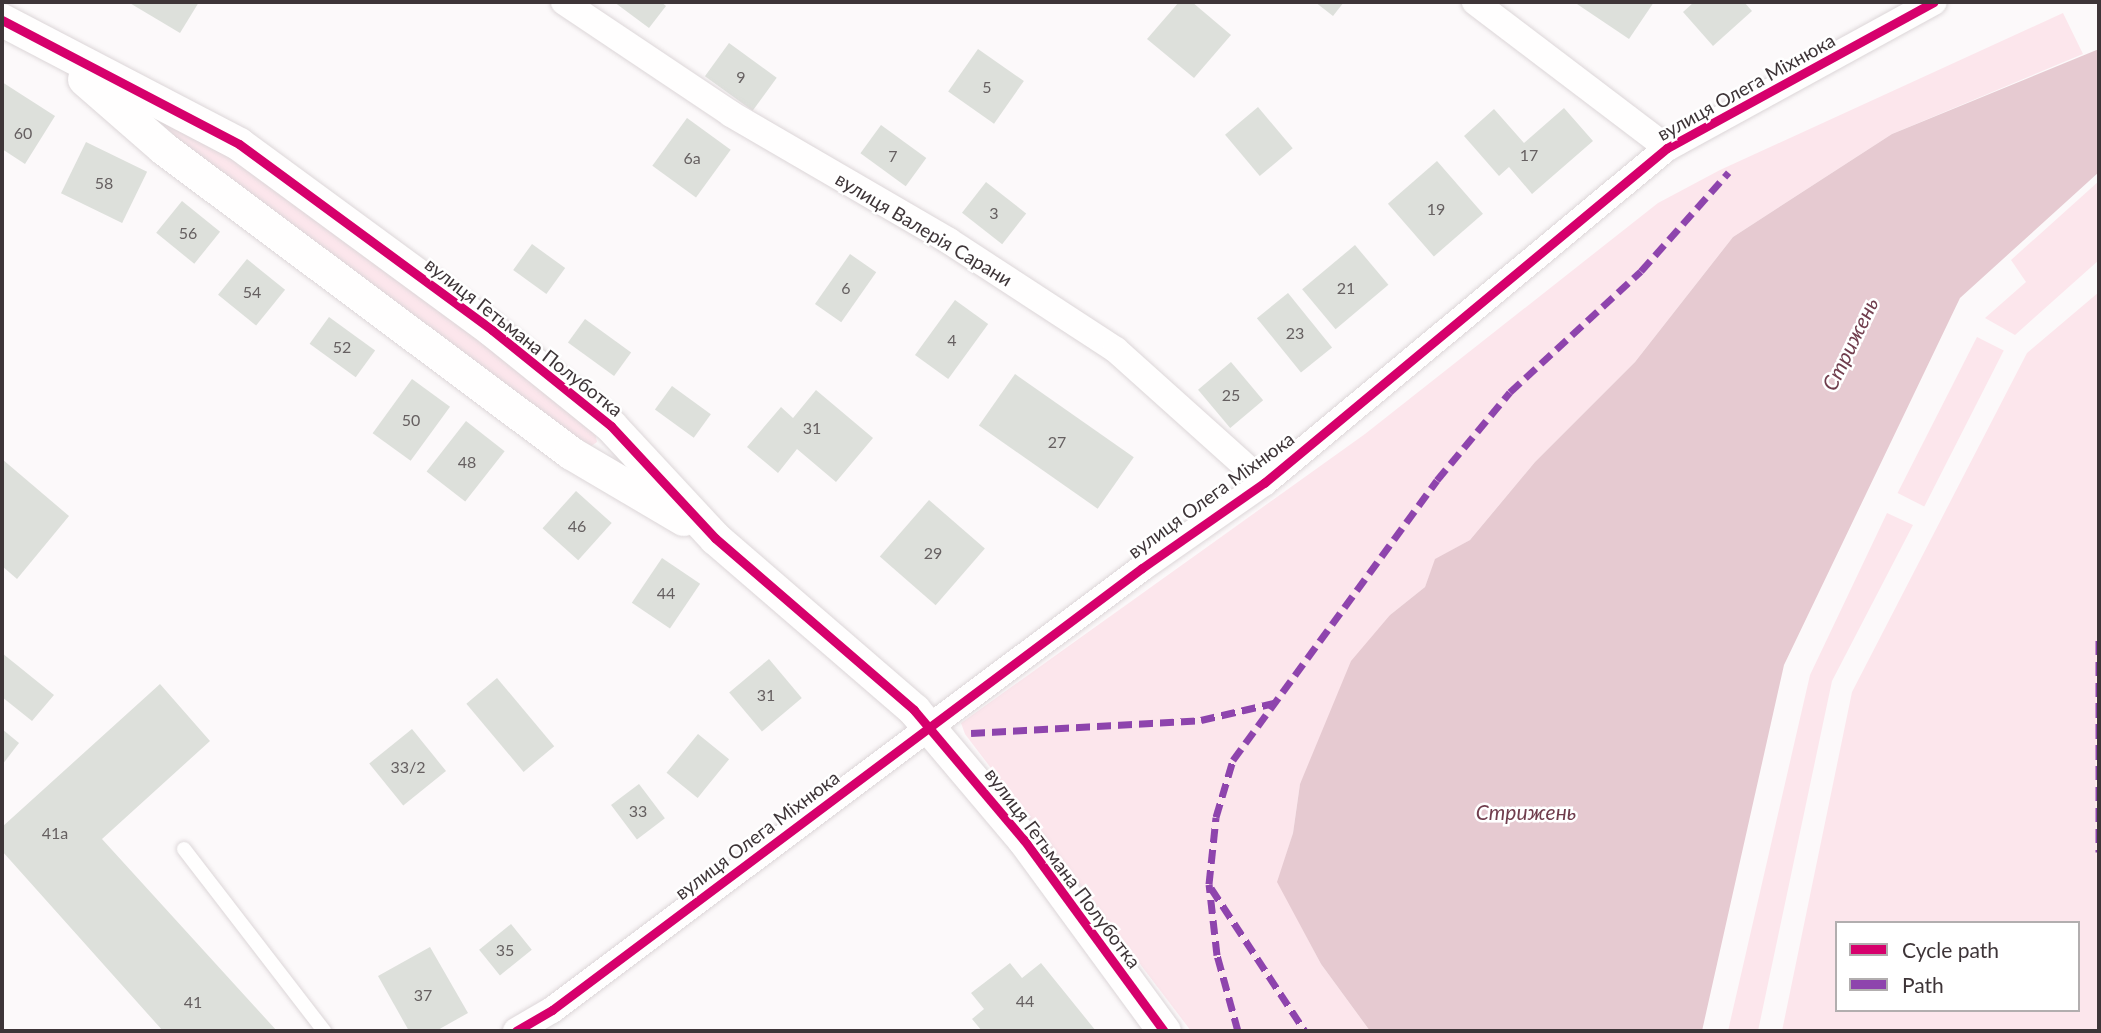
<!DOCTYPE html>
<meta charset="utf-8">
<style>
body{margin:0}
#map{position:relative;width:2101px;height:1033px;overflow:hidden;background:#fcf9fa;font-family:Lato,sans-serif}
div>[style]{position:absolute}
.green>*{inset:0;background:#fce6ec;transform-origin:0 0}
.water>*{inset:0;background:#e6cad1}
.building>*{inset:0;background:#dde0db;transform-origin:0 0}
.roads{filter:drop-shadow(0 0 2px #dcd6d8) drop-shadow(0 0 2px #dcd6d8)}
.service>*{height:14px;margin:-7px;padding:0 7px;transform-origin:7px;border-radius:7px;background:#fffefe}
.minor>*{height:26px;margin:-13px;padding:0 13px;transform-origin:13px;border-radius:13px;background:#fffefe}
.tertiary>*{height:33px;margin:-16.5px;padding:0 16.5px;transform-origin:16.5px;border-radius:16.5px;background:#fffefe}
.quiet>*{height:7px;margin-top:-3.5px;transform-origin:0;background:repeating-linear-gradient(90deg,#8e44ad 0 14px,transparent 0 21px)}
.cycleway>*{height:9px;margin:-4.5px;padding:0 4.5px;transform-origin:4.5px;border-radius:4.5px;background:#d6006c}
span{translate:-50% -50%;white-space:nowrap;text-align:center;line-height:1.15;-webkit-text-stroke:5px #fff;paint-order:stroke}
.number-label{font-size:16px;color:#666061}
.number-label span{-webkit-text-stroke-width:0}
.street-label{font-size:19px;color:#3e3538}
.water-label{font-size:21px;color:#703d4d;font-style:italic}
.frame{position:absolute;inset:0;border:4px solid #3e3538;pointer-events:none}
.legend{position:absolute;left:1835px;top:921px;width:245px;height:91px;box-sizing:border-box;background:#fff;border:2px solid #b2aeaf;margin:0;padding:9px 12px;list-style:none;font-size:21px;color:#3e3538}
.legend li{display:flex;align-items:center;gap:14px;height:35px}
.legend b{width:35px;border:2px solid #b2aeaf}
</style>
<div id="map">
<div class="green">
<div style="clip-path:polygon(2063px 13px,2083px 54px,1892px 134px,1733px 237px,1635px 362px,1535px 462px,1470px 540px,1436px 559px,1425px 587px,1390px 615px,1300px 784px,1293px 833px,1278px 882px,1321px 964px,1370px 1031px,1191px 1031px,965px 734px,961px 723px,1365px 434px,1658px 203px,1720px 170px)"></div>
<div style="clip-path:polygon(150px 110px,239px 155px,594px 427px,597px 442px,590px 447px,145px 124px)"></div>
<div style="clip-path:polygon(2099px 181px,2099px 260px,2015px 335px,1985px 318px,2026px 282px,2011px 260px)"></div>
<div style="clip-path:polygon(evenodd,2099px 292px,2099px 1031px,1782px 1031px,1852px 692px,2027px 353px,2099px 292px,1837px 923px,2078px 923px,2078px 1010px,1837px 1010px,1837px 923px)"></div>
<div style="left:1977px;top:337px;width:30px;height:175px;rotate:27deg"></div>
<div style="clip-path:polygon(1887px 513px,1913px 525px,1832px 681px,1758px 1031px,1728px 1031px,1810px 675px)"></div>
</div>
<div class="water">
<div style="clip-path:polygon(2099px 49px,2099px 172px,1960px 298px,1784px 665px,1702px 1031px,1370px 1031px,1321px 964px,1277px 882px,1293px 833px,1300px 784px,1351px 661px,1390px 615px,1425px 587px,1435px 559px,1470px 540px,1535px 462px,1635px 362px,1733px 237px,1892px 134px)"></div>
</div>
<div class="building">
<div style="clip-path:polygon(128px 2px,199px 2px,180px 33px)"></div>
<div style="clip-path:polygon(614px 2px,661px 2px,666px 6px,649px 28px)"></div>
<div style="clip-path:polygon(1179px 2px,1192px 2px,1231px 35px,1194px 78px,1147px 39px)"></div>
<div style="clip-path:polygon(1315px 2px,1344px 2px,1333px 16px)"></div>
<div style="clip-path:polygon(1574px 2px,1654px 2px,1629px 39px)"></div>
<div style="clip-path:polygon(1694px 2px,1744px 2px,1752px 11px,1713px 46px,1683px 12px)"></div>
<div style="left:729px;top:43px;width:59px;height:41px;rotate:36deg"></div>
<div style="left:978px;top:49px;width:56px;height:52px;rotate:35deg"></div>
<div style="clip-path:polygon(2px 82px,55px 116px,25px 164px,2px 149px)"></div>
<div style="left:1258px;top:107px;width:54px;height:43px;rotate:50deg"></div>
<div style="clip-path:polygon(1564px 108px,1593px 141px,1532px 194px,1509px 167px,1499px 176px,1464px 136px,1494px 109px,1524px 143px)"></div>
<div style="left:687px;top:118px;width:54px;height:59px;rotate:36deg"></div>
<div style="left:881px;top:125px;width:56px;height:35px;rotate:36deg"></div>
<div style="left:86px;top:142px;width:68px;height:57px;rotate:26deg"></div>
<div style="left:1437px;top:161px;width:70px;height:65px;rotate:49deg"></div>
<div style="left:986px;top:182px;width:51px;height:39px;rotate:38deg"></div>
<div style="left:182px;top:201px;width:49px;height:41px;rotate:39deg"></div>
<div style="left:532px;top:244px;width:41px;height:32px;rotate:36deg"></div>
<div style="left:1355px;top:245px;width:52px;height:69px;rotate:50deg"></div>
<div style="left:850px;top:254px;width:32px;height:61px;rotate:35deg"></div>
<div style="left:247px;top:259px;width:49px;height:46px;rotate:39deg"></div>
<div style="left:1288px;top:293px;width:70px;height:40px;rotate:51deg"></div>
<div style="left:955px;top:300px;width:41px;height:68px;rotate:36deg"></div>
<div style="left:329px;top:317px;width:57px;height:33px;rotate:36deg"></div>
<div style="left:585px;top:319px;width:57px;height:29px;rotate:36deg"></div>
<div style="left:1231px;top:362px;width:50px;height:43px;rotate:50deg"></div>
<div style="left:1015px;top:374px;width:145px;height:63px;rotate:35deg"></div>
<div style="left:412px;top:379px;width:47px;height:67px;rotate:36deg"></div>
<div style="left:672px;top:386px;width:48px;height:29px;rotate:36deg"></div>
<div style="clip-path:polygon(816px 390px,873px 438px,836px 482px,797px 449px,778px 473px,747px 447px,781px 407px,793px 418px)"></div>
<div style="left:466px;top:421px;width:49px;height:64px;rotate:38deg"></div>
<div style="clip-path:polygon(2px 459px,69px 516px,17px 579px,2px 566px)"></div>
<div style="left:576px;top:491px;width:48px;height:50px;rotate:42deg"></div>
<div style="left:929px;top:500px;width:74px;height:75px;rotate:41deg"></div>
<div style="left:662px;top:558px;width:46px;height:54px;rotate:34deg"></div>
<div style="clip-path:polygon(2px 653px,54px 695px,32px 721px,2px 697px)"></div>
<div style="left:769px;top:659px;width:51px;height:52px;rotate:50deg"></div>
<div style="left:497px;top:678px;width:89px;height:40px;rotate:50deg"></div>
<div style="clip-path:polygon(160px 684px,210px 741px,102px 839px,277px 1031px,163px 1031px,2px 851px,2px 827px)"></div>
<div style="clip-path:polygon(2px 729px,19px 743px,2px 765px)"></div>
<div style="left:412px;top:729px;width:54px;height:55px;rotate:51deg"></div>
<div style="left:698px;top:734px;width:40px;height:50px;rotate:39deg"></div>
<div style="left:639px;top:784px;width:43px;height:35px;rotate:53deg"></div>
<div style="left:511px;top:924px;width:33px;height:41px;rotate:51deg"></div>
<div style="clip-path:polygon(430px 947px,468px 1013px,436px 1031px,409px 1031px,378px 976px)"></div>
<div style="clip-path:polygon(1010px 963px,1022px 978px,1041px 963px,1096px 1031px,982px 1031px,972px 1019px,984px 1009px,971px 993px)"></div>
</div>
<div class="roads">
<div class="service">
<div style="left:184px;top:849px;width:230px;rotate:52.4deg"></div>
</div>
<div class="minor">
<div style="left:564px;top:2px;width:201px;rotate:33.8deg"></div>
<div style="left:731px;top:114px;width:252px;rotate:30.2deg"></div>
<div style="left:949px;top:241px;width:199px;rotate:33.1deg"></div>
<div style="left:1116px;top:350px;width:199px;rotate:41.9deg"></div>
<div style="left:1475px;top:2px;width:241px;rotate:37.2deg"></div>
<div style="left:516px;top:1031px;width:42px;rotate:-30.3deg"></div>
<div style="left:552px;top:1010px;width:737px;rotate:-36.84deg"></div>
<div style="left:1142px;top:568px;width:149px;rotate:-34.9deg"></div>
<div style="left:1264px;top:483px;width:524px;rotate:-39.74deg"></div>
<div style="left:1667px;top:148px;width:304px;rotate:-28.7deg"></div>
</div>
<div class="tertiary">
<div style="left:2px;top:20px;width:267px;rotate:27.6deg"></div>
<div style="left:239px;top:144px;width:314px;rotate:36.3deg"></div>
<div style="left:492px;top:330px;width:153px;rotate:38.9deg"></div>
<div style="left:611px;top:426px;width:153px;rotate:47.1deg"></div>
<div style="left:715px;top:538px;width:263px;rotate:40.8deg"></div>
<div style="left:914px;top:710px;width:170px;rotate:49.8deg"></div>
<div style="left:1024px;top:840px;width:237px;rotate:53.8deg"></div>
<div style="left:84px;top:79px;width:105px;rotate:41.1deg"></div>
<div style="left:163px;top:148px;width:509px;rotate:36.78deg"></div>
<div style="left:571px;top:453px;width:130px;rotate:30.5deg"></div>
</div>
</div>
<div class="quiet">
<div style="left:2099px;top:640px;width:212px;rotate:90deg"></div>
<div style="left:971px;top:733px;width:230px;rotate:-3.2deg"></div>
<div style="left:1201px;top:720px;width:75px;rotate:-13.1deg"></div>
<div style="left:1211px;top:888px;width:171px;rotate:56.7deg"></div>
<div style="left:1238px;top:1031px;width:79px;rotate:-105.4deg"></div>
<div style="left:1217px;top:955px;width:71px;rotate:-96.4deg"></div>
<div style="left:1209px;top:884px;width:67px;rotate:-84deg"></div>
<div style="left:1216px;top:817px;width:59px;rotate:-73.4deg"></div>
<div style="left:1233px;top:760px;width:346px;rotate:-53.9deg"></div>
<div style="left:1437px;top:480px;width:114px;rotate:-50.3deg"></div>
<div style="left:1510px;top:392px;width:178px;rotate:-42.7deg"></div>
<div style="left:1641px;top:271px;width:132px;rotate:-48.4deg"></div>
</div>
<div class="cycleway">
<div style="left:2px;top:20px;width:267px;rotate:27.6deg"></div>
<div style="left:239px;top:144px;width:314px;rotate:36.3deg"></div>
<div style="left:492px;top:330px;width:153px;rotate:38.9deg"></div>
<div style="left:611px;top:426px;width:153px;rotate:47.1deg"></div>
<div style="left:715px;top:538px;width:263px;rotate:40.8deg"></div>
<div style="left:914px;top:710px;width:170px;rotate:49.8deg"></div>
<div style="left:1024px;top:840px;width:237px;rotate:53.8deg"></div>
<div style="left:516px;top:1031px;width:42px;rotate:-30.3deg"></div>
<div style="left:552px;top:1010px;width:737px;rotate:-36.84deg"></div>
<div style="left:1142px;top:568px;width:149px;rotate:-34.9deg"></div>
<div style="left:1264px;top:483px;width:524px;rotate:-39.74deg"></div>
<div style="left:1667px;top:148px;width:304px;rotate:-28.7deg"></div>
</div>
<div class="number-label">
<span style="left:741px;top:77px">9</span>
<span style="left:987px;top:87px">5</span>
<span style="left:23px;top:133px">60</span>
<span style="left:1529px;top:155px">17</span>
<span style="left:893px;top:156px">7</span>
<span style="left:692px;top:158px">6а</span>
<span style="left:104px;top:183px">58</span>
<span style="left:1436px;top:209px">19</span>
<span style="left:994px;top:213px">3</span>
<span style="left:188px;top:233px">56</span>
<span style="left:846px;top:288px">6</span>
<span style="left:1346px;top:288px">21</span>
<span style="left:252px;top:292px">54</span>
<span style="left:1295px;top:333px">23</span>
<span style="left:952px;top:340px">4</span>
<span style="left:342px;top:347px">52</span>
<span style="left:1231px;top:395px">25</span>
<span style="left:411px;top:420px">50</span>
<span style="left:812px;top:428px">31</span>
<span style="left:1057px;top:442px">27</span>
<span style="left:467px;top:462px">48</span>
<span style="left:577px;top:526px">46</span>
<span style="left:933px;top:553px">29</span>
<span style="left:666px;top:593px">44</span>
<span style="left:766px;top:695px">31</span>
<span style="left:408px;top:767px">33/2</span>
<span style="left:638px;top:811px">33</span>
<span style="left:55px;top:833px">41а</span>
<span style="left:505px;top:950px">35</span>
<span style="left:423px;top:995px">37</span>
<span style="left:1025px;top:1001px">44</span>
<span style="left:193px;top:1002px">41</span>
</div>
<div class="street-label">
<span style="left:1746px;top:87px;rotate:-29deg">вулиця Олега Міхнюка</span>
<span style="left:924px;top:229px;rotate:31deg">вулиця Валерія Сарани</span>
<span style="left:524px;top:337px;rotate:38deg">вулиця Гетьмана Полуботка</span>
<span style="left:1211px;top:495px;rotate:-36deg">вулиця Олега Міхнюка</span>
<span style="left:757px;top:835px;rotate:-37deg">вулиця Олега Міхнюка</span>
<span style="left:1063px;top:868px;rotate:53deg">вулиця Гетьмана Полуботка</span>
</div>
<div class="water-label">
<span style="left:1850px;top:344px;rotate:-64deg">Стрижень</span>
<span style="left:1526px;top:812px">Стрижень</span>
</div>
<div class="frame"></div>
<ul class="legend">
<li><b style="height:9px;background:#d6006c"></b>Cycle path</li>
<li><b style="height:9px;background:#8e44ad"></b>Path</li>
</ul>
</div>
